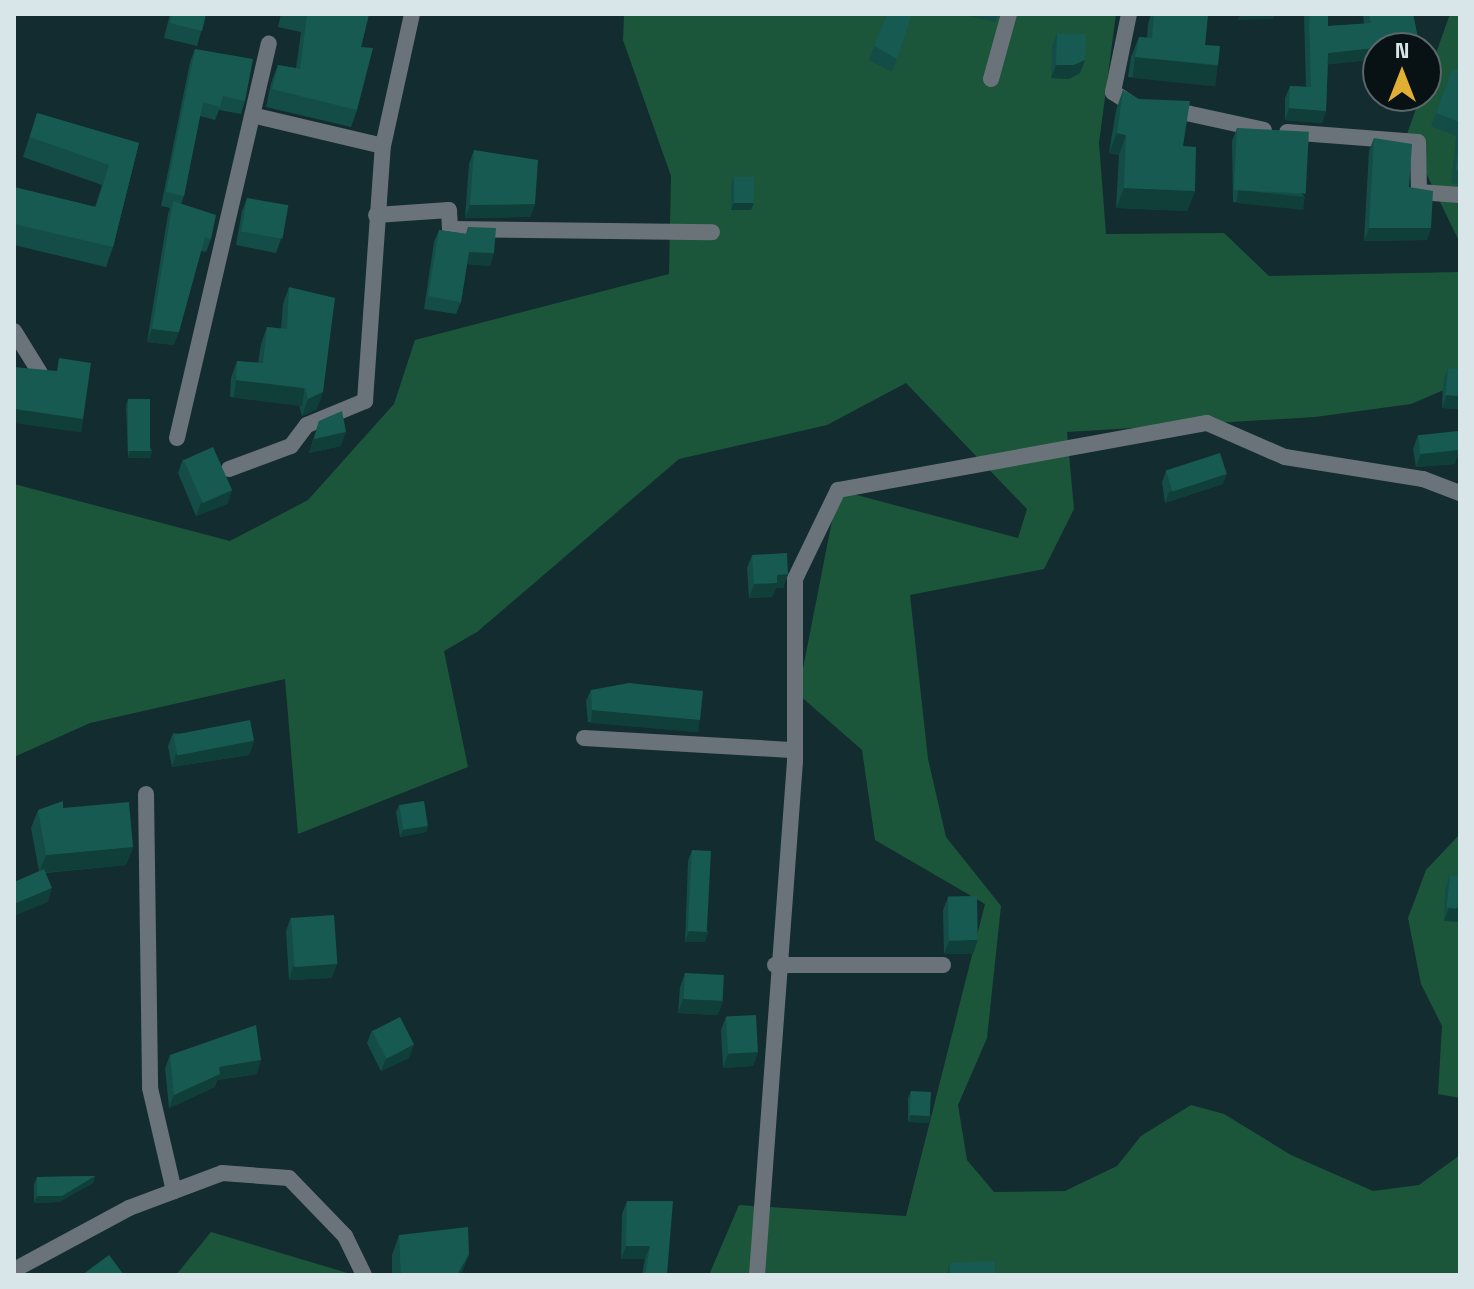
<!DOCTYPE html>
<style>
body{margin:0}
#map{position:relative;width:1474px;height:1289px;overflow:hidden;background:#132c30;font-family:"Space Grotesk",sans-serif}
div>[style]{position:absolute}
.green>*{inset:0;background:#1c563a}
.minor>*{height:16px;margin:-8px;padding:0 8px;transform-origin:8px;border-radius:8px;background:#6a7379}
.wall>*{inset:0;background:#144d47}
.shaded-wall>*{inset:0;background:#103f39;transform-origin:0 0}
.building>*{inset:0;background:#175a52;transform-origin:0 0}
span{translate:-50% -50%;white-space:nowrap;text-align:center;line-height:1.15;-webkit-text-stroke:8px #081214;paint-order:stroke}
.frame{position:absolute;inset:0;border:16px solid #d8e6e9;pointer-events:none}
.north{position:absolute;left:1362px;top:32px;width:80px;height:80px;box-sizing:border-box;background:#081214;border:2px solid #5b6769;border-radius:50%;rotate:0deg;font-size:22px;font-weight:700;line-height:32px;text-align:center;color:#d8e6e9}
.north::after{content:'';display:block;margin:auto;width:28px;height:36px;background:#e1af34;clip-path:polygon(50% 0,100% 100%,50% 72%,0 100%)}
</style>
<div id="map">
<div class="green">
<div style="clip-path:polygon(624px 14px,1116px 14px,1099px 143px,1106px 234px,1224px 233px,1269px 276px,1460px 272px,1460px 383px,1411px 404px,1315px 417px,1067px 432px,1074px 509px,1044px 569px,910px 595px,928px 759px,946px 837px,1001px 906px,987px 1038px,958px 1105px,967px 1160px,994px 1192px,1065px 1191px,1117px 1166px,1141px 1136px,1191px 1105px,1224px 1114px,1291px 1155px,1373px 1191px,1419px 1185px,1460px 1155px,1460px 1275px,709px 1275px,739px 1205px,906px 1216px,985px 904px,875px 840px,862px 750px,798px 694px,838px 490px,1018px 538px,1027px 509px,906px 383px,827px 425px,679px 459px,477px 632px,444px 651px,468px 767px,298px 834px,285px 679px,90px 723px,14px 757px,14px 484px,230px 541px,308px 500px,394px 404px,415px 340px,669px 274px,671px 176px,623px 40px)"></div>
<div style="clip-path:polygon(1450px 14px,1460px 14px,1460px 243px,1407px 134px)"></div>
<div style="clip-path:polygon(1460px 834px,1460px 1098px,1438px 1094px,1442px 1026px,1421px 984px,1408px 918px,1426px 870px)"></div>
<div style="clip-path:polygon(211px 1232px,354px 1275px,176px 1275px)"></div>
</div>
<div class="minor">
<div style="left:1129px;top:14px;width:80px;rotate:101.6deg"></div>
<div style="left:1113px;top:92px;width:29px;rotate:34deg"></div>
<div style="left:991px;top:79px;width:67px;rotate:-74.5deg"></div>
<div style="left:1168px;top:109px;width:98px;rotate:12.3deg"></div>
<div style="left:256px;top:116px;width:130px;rotate:13.3deg"></div>
<div style="left:1287px;top:132px;width:131px;rotate:4.4deg"></div>
<div style="left:1418px;top:142px;width:50px;rotate:88.9deg"></div>
<div style="left:1419px;top:192px;width:41px;rotate:4.2deg"></div>
<div style="left:376px;top:215px;width:73px;rotate:-3.9deg"></div>
<div style="left:449px;top:210px;width:19px;rotate:87deg"></div>
<div style="left:450px;top:229px;width:262px;rotate:0.7deg"></div>
<div style="left:14px;top:331px;width:49px;rotate:58.2deg"></div>
<div style="left:177px;top:438px;width:405px;rotate:-76.9deg"></div>
<div style="left:229px;top:469px;width:66px;rotate:-20.4deg"></div>
<div style="left:291px;top:446px;width:26px;rotate:-53deg"></div>
<div style="left:307px;top:425px;width:63px;rotate:-22.5deg"></div>
<div style="left:365px;top:401px;width:256px;rotate:-86deg"></div>
<div style="left:383px;top:146px;width:135px;rotate:-77.6deg"></div>
<div style="left:584px;top:738px;width:211px;rotate:3.3deg"></div>
<div style="left:146px;top:794px;width:294px;rotate:89.2deg"></div>
<div style="left:150px;top:1088px;width:106px;rotate:76.9deg"></div>
<div style="left:775px;top:965px;width:168px"></div>
<div style="left:14px;top:1270px;width:131px;rotate:-28.3deg"></div>
<div style="left:129px;top:1208px;width:99px;rotate:-20.6deg"></div>
<div style="left:222px;top:1173px;width:67px;rotate:4.3deg"></div>
<div style="left:289px;top:1178px;width:81px;rotate:46deg"></div>
<div style="left:345px;top:1236px;width:43px;rotate:64deg"></div>
<div style="left:757px;top:1275px;width:515px;rotate:-85.77deg"></div>
<div style="left:795px;top:761px;width:182px;rotate:-90deg"></div>
<div style="left:795px;top:579px;width:99px;rotate:-64.2deg"></div>
<div style="left:838px;top:490px;width:375px;rotate:-10.3deg"></div>
<div style="left:1207px;top:423px;width:85px;rotate:23.6deg"></div>
<div style="left:1285px;top:457px;width:140px;rotate:9.1deg"></div>
<div style="left:1423px;top:479px;width:40px;rotate:21deg"></div>
</div>
<div class="wall">
<div style="clip-path:polygon(170px 14px,206px 14px,197px 46px,164px 38px)"></div>
<div style="clip-path:polygon(281px 14px,369px 14px,361px 47px,357px 110px,351px 127px,266px 107px,271px 83px,278px 65px,296px 68px,301px 32px,278px 27px)"></div>
<div style="clip-path:polygon(887px 14px,912px 14px,892px 72px,869px 60px)"></div>
<div style="clip-path:polygon(960px 14px,998px 14px,995px 22px)"></div>
<div style="clip-path:polygon(1151px 14px,1208px 14px,1205px 45px,1218px 65px,1211px 85px,1128px 77px,1131px 57px,1139px 37px,1147px 38px,1148px 24px)"></div>
<div style="clip-path:polygon(1304px 14px,1328px 14px,1328px 26px,1364px 24px,1363px 14px,1413px 14px,1419px 43px,1417px 48px,1378px 48px,1378px 59px,1328px 64px,1326px 111px,1322px 123px,1285px 120px,1285px 98px,1290px 86px,1306px 87px)"></div>
<div style="clip-path:polygon(1057px 33px,1085px 60px,1080px 73px,1069px 79px,1051px 78px,1052px 46px)"></div>
<div style="clip-path:polygon(195px 49px,245px 101px,241px 114px,219px 110px,215px 120px,200px 116px,184px 196px,181px 204px,211px 239px,206px 252px,201px 251px,174px 345px,147px 342px,168px 214px,170px 208px,161px 206px,190px 62px)"></div>
<div style="clip-path:polygon(1452px 69px,1460px 70px,1460px 185px,1451px 183px,1456px 136px,1431px 126px)"></div>
<div style="clip-path:polygon(1123px 90px,1183px 146px,1195px 191px,1187px 211px,1116px 208px,1119px 155px,1109px 153px,1116px 110px)"></div>
<div style="clip-path:polygon(37px 113px,139px 143px,113px 247px,106px 267px,14px 245px,14px 187px,95px 207px,102px 185px,23px 157px)"></div>
<div style="clip-path:polygon(1237px 128px,1305px 197px,1300px 209px,1233px 202px,1232px 141px)"></div>
<div style="clip-path:polygon(1374px 138px,1409px 187px,1427px 240px,1364px 241px,1369px 151px)"></div>
<div style="clip-path:polygon(474px 150px,535px 204px,530px 217px,465px 218px,469px 164px)"></div>
<div style="clip-path:polygon(734px 177px,754px 203px,751px 210px,731px 210px,731px 184px)"></div>
<div style="clip-path:polygon(247px 198px,281px 239px,276px 253px,236px 245px,242px 211px)"></div>
<div style="clip-path:polygon(468px 227px,494px 253px,490px 266px,467px 264px,461px 302px,456px 314px,424px 309px,434px 242px,439px 230px,466px 234px)"></div>
<div style="clip-path:polygon(289px 287px,317px 409px,302px 416px,299px 405px,230px 397px,231px 378px,237px 361px,258px 363px,261px 344px,267px 327px,281px 329px,283px 304px)"></div>
<div style="clip-path:polygon(1448px 368px,1460px 369px,1460px 409px,1442px 408px,1443px 382px)"></div>
<div style="clip-path:polygon(128px 399px,152px 451px,150px 458px,128px 458px,126px 406px)"></div>
<div style="clip-path:polygon(319px 421px,341px 446px,309px 453px)"></div>
<div style="clip-path:polygon(1418px 435px,1455px 464px,1416px 467px,1413px 449px)"></div>
<div style="clip-path:polygon(183px 459px,232px 490px,227px 504px,196px 516px,178px 473px)"></div>
<div style="clip-path:polygon(1166px 471px,1223px 484px,1165px 503px,1162px 482px)"></div>
<div style="clip-path:polygon(752px 555px,788px 574px,783px 588px,776px 588px,772px 597px,749px 598px,747px 568px)"></div>
<div style="clip-path:polygon(591px 690px,696px 732px,588px 722px,586px 701px)"></div>
<div style="clip-path:polygon(173px 733px,254px 741px,249px 755px,172px 767px,168px 746px)"></div>
<div style="clip-path:polygon(399px 805px,428px 826px,426px 832px,400px 837px,396px 812px)"></div>
<div style="clip-path:polygon(63px 808px,133px 847px,126px 865px,46px 873px,48px 902px,39px 871px,31px 828px,38px 810px)"></div>
<div style="clip-path:polygon(692px 850px,705px 942px,685px 942px,688px 861px)"></div>
<div style="clip-path:polygon(1450px 875px,1460px 922px,1444px 921px,1445px 889px)"></div>
<div style="clip-path:polygon(948px 897px,973px 954px,944px 954px,943px 910px)"></div>
<div style="clip-path:polygon(291px 917px,332px 978px,289px 980px,286px 931px)"></div>
<div style="clip-path:polygon(685px 973px,718px 1015px,678px 1013px,680px 987px)"></div>
<div style="clip-path:polygon(726px 1017px,758px 1052px,753px 1066px,723px 1068px,721px 1030px)"></div>
<div style="clip-path:polygon(372px 1030px,409px 1058px,381px 1071px,367px 1043px)"></div>
<div style="clip-path:polygon(170px 1055px,257px 1074px,217px 1080px,215px 1087px,169px 1108px,165px 1068px)"></div>
<div style="clip-path:polygon(911px 1091px,931px 1116px,928px 1123px,908px 1122px,908px 1098px)"></div>
<div style="clip-path:polygon(95px 1176px,93px 1183px,59px 1202px,34px 1203px,34px 1184px,37px 1177px)"></div>
<div style="clip-path:polygon(627px 1201px,667px 1275px,642px 1275px,645px 1259px,621px 1259px,622px 1214px)"></div>
<div style="clip-path:polygon(399px 1235px,469px 1254px,461px 1275px,392px 1275px,392px 1255px)"></div>
<div style="clip-path:polygon(950px 1263px,995px 1275px,946px 1275px)"></div>
</div>
<div class="shaded-wall">
<div style="clip-path:polygon(1240px 14px,1275px 14px,1273px 19px,1238px 20px)"></div>
<div style="clip-path:polygon(1419px 43px,1417px 48px,1378px 48px,1378px 59px,1324px 65px,1328px 53px)"></div>
<div style="left:1135px;top:57px;width:83px;height:21px;rotate:6deg"></div>
<div style="clip-path:polygon(1085px 60px,1080px 73px,1069px 79px,1051px 78px,1056px 65px)"></div>
<div style="clip-path:polygon(1289px 108px,1326px 111px,1322px 123px,1285px 120px)"></div>
<div style="clip-path:polygon(1117px 133px,1126px 135px,1119px 155px,1109px 153px)"></div>
<div style="clip-path:polygon(1124px 188px,1195px 191px,1187px 211px,1116px 208px)"></div>
<div style="left:1238px;top:190px;width:67px;height:13px;rotate:6deg"></div>
<div style="clip-path:polygon(734px 203px,754px 203px,751px 210px,731px 210px)"></div>
<div style="clip-path:polygon(535px 204px,530px 217px,465px 218px,470px 205px)"></div>
<div style="clip-path:polygon(1369px 228px,1431px 228px,1427px 240px,1364px 241px)"></div>
<div style="clip-path:polygon(469px 252px,494px 253px,490px 266px,464px 264px)"></div>
<div style="clip-path:polygon(152px 329px,179px 332px,174px 345px,147px 342px)"></div>
<div style="left:236px;top:380px;width:69px;height:18px;rotate:7deg"></div>
<div style="clip-path:polygon(323px 392px,317px 409px,302px 416px,308px 399px)"></div>
<div style="clip-path:polygon(1447px 395px,1460px 396px,1460px 409px,1442px 408px)"></div>
<div style="left:14px;top:409px;width:70px;height:14px;rotate:8deg"></div>
<div style="clip-path:polygon(346px 432px,341px 446px,309px 453px,314px 439px)"></div>
<div style="clip-path:polygon(1460px 450px,1455px 464px,1416px 467px,1421px 453px)"></div>
<div style="clip-path:polygon(130px 451px,152px 451px,150px 458px,128px 458px)"></div>
<div style="clip-path:polygon(1227px 474px,1223px 484px,1165px 503px,1169px 492px)"></div>
<div style="clip-path:polygon(232px 490px,227px 504px,196px 516px,201px 503px)"></div>
<div style="clip-path:polygon(788px 574px,783px 588px,776px 588px,772px 597px,749px 598px,754px 584px,777px 575px)"></div>
<div style="left:592px;top:710px;width:108px;height:13px;rotate:5deg"></div>
<div style="clip-path:polygon(254px 741px,249px 755px,172px 767px,176px 754px)"></div>
<div style="clip-path:polygon(428px 826px,426px 832px,400px 837px,403px 830px)"></div>
<div style="clip-path:polygon(133px 847px,126px 865px,39px 873px,46px 855px)"></div>
<div style="clip-path:polygon(52px 888px,48px 902px,14px 916px,14px 904px)"></div>
<div style="clip-path:polygon(1449px 908px,1460px 908px,1460px 922px,1444px 921px)"></div>
<div style="clip-path:polygon(689px 931px,709px 931px,705px 942px,685px 942px)"></div>
<div style="clip-path:polygon(978px 940px,973px 954px,944px 954px,949px 941px)"></div>
<div style="clip-path:polygon(337px 964px,332px 978px,289px 980px,293px 966px)"></div>
<div style="clip-path:polygon(683px 999px,723px 1001px,718px 1015px,678px 1013px)"></div>
<div style="clip-path:polygon(414px 1045px,409px 1058px,381px 1071px,386px 1058px)"></div>
<div style="clip-path:polygon(758px 1052px,753px 1066px,723px 1068px,728px 1054px)"></div>
<div style="clip-path:polygon(261px 1060px,257px 1074px,217px 1080px,215px 1087px,169px 1108px,174px 1095px,219px 1067px)"></div>
<div style="clip-path:polygon(911px 1115px,931px 1116px,928px 1123px,908px 1122px)"></div>
<div style="clip-path:polygon(95px 1176px,93px 1183px,59px 1202px,34px 1203px,37px 1196px)"></div>
<div style="clip-path:polygon(626px 1246px,650px 1246px,645px 1259px,621px 1259px)"></div>
<div style="clip-path:polygon(469px 1254px,461px 1275px,457px 1275px)"></div>
</div>
<div class="building">
<div style="clip-path:polygon(172px 14px,206px 14px,202px 31px,170px 23px)"></div>
<div style="clip-path:polygon(305px 14px,369px 14px,361px 47px,373px 48px,357px 110px,272px 89px,278px 65px,300px 69px,307px 15px)"></div>
<div style="clip-path:polygon(887px 14px,912px 14px,897px 59px,874px 46px)"></div>
<div style="clip-path:polygon(1154px 14px,1208px 14px,1205px 45px,1220px 46px,1218px 65px,1135px 57px,1139px 37px,1152px 38px)"></div>
<div style="clip-path:polygon(1309px 14px,1328px 14px,1328px 26px,1371px 23px,1369px 14px,1413px 14px,1419px 43px,1328px 53px,1326px 111px,1289px 108px,1290px 86px,1311px 87px)"></div>
<div style="clip-path:polygon(1057px 33px,1086px 34px,1085px 60px,1074px 65px,1056px 65px)"></div>
<div style="clip-path:polygon(195px 49px,253px 59px,245px 101px,223px 96px,220px 107px,203px 102px,184px 196px,166px 192px)"></div>
<div style="clip-path:polygon(1452px 69px,1460px 70px,1460px 122px,1436px 113px)"></div>
<div style="clip-path:polygon(1123px 90px,1139px 99px,1190px 101px,1183px 146px,1196px 147px,1195px 191px,1124px 188px,1126px 135px,1117px 133px)"></div>
<div style="clip-path:polygon(37px 113px,139px 143px,113px 247px,14px 224px,14px 187px,96px 207px,109px 165px,30px 137px)"></div>
<div style="left:1237px;top:128px;width:72px;height:62px;rotate:3deg"></div>
<div style="clip-path:polygon(1460px 129px,1460px 171px,1456px 170px)"></div>
<div style="clip-path:polygon(1374px 138px,1412px 144px,1409px 187px,1433px 191px,1431px 228px,1369px 228px)"></div>
<div style="clip-path:polygon(474px 150px,538px 160px,535px 204px,470px 205px)"></div>
<div style="left:734px;top:177px;width:20px;height:26px"></div>
<div style="left:247px;top:198px;width:42px;height:34px;rotate:10deg"></div>
<div style="clip-path:polygon(173px 201px,216px 215px,211px 239px,205px 237px,179px 332px,152px 329px)"></div>
<div style="clip-path:polygon(468px 227px,496px 228px,494px 253px,469px 252px,461px 302px,428px 296px,439px 230px,467px 234px)"></div>
<div style="clip-path:polygon(289px 287px,335px 298px,323px 392px,308px 399px,305px 388px,236px 380px,237px 361px,263px 363px,267px 327px,287px 329px)"></div>
<div style="clip-path:polygon(59px 358px,91px 363px,83px 419px,14px 409px,14px 367px,57px 371px)"></div>
<div style="left:1448px;top:368px;width:12px;height:27px;rotate:5deg"></div>
<div style="left:128px;top:399px;width:22px;height:52px"></div>
<div style="clip-path:polygon(342px 411px,346px 432px,314px 439px,319px 421px)"></div>
<div style="left:1458px;top:431px;width:19px;height:40px;rotate:84deg"></div>
<div style="left:213px;top:447px;width:47px;height:32px;rotate:66deg"></div>
<div style="left:1220px;top:453px;width:22px;height:57px;rotate:72deg"></div>
<div style="clip-path:polygon(787px 553px,788px 574px,777px 575px,777px 583px,754px 584px,752px 555px)"></div>
<div style="clip-path:polygon(629px 683px,703px 691px,700px 720px,592px 710px,591px 690px)"></div>
<div style="left:250px;top:720px;width:21px;height:78px;rotate:79deg"></div>
<div style="clip-path:polygon(63px 801px,63px 808px,129px 802px,133px 847px,46px 855px,38px 810px)"></div>
<div style="left:424px;top:801px;width:25px;height:25px;rotate:81deg"></div>
<div style="left:692px;top:850px;width:19px;height:81px;rotate:3deg"></div>
<div style="clip-path:polygon(44px 869px,52px 888px,14px 904px,14px 882px)"></div>
<div style="left:1450px;top:875px;width:10px;height:33px;rotate:6deg"></div>
<div style="left:977px;top:896px;width:44px;height:29px;rotate:89deg"></div>
<div style="left:334px;top:915px;width:49px;height:43px;rotate:86deg"></div>
<div style="left:685px;top:973px;width:39px;height:26px;rotate:3deg"></div>
<div style="left:756px;top:1015px;width:37px;height:30px;rotate:87deg"></div>
<div style="left:400px;top:1017px;width:31px;height:31px;rotate:63deg"></div>
<div style="clip-path:polygon(256px 1025px,261px 1060px,219px 1067px,220px 1074px,174px 1095px,170px 1055px)"></div>
<div style="left:911px;top:1091px;width:20px;height:24px;rotate:3deg"></div>
<div style="clip-path:polygon(95px 1176px,62px 1196px,37px 1196px,37px 1177px)"></div>
<div style="clip-path:polygon(627px 1201px,673px 1201px,667px 1275px,645px 1275px,650px 1246px,626px 1246px)"></div>
<div style="clip-path:polygon(468px 1227px,469px 1254px,457px 1275px,401px 1275px,399px 1235px)"></div>
<div style="clip-path:polygon(109px 1255px,124px 1275px,82px 1275px)"></div>
<div style="clip-path:polygon(995px 1261px,995px 1275px,950px 1275px,950px 1263px)"></div>
</div>
<div class="frame"></div>
<div class="north">N</div>
</div>
